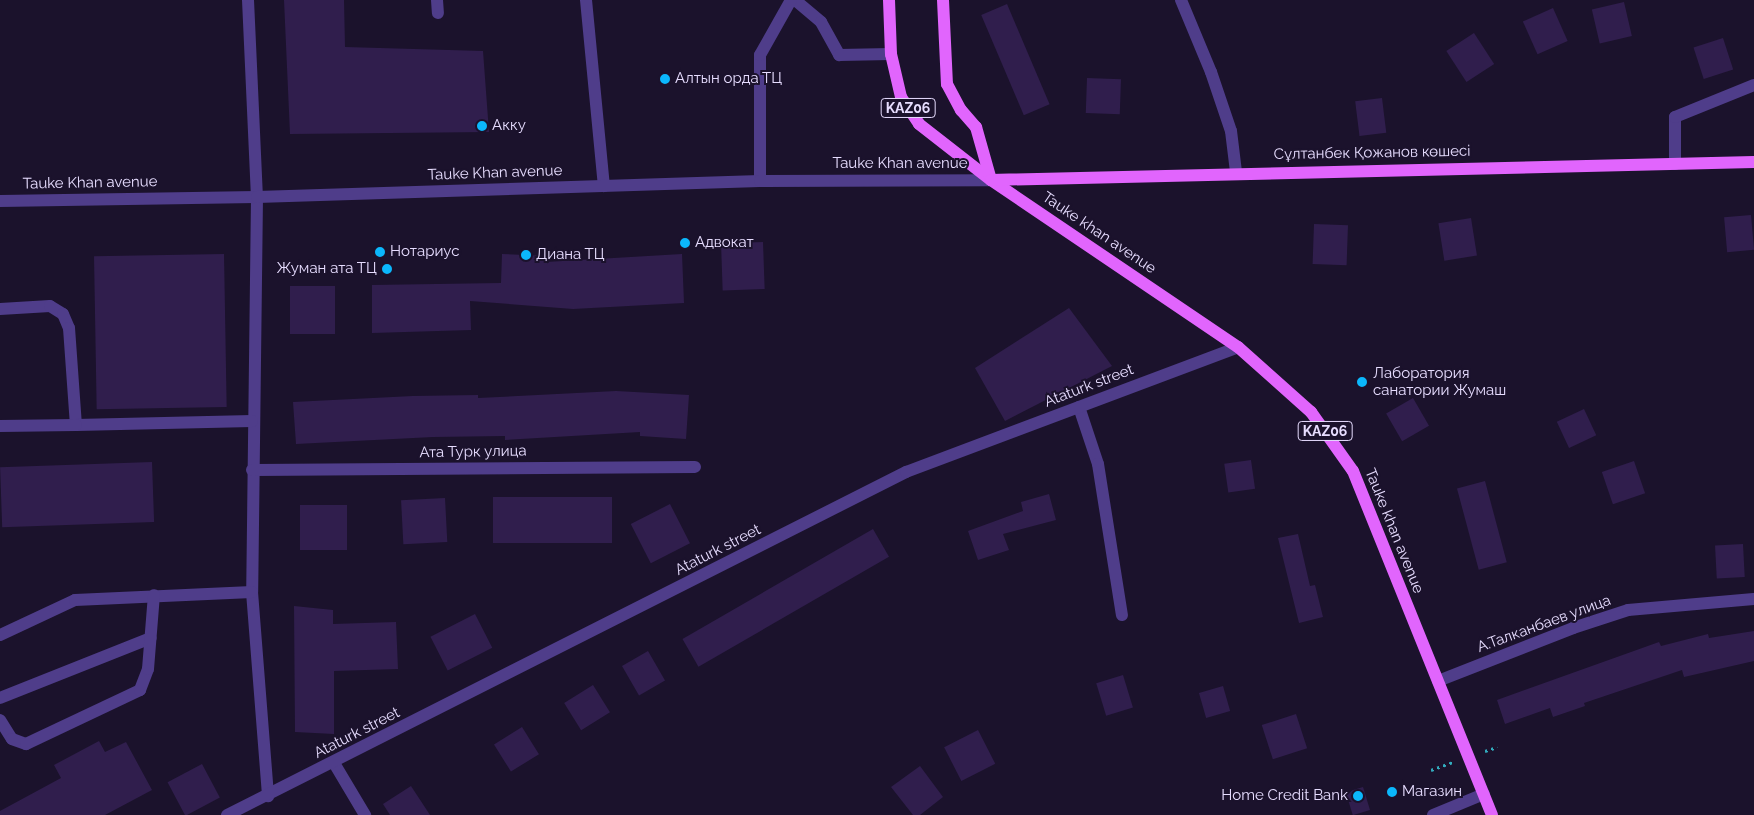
<!DOCTYPE html>
<meta charset="utf-8">
<style>
body{margin:0}
#map{position:relative;width:1754px;height:815px;overflow:hidden;background:#1b122c;font-family:Raleway,sans-serif}
div>[style]{position:absolute}
.building>*{inset:0;background:#301e4d;transform-origin:0 0}
.path>*{height:3px;margin-top:-1.5px;transform-origin:0;background:repeating-linear-gradient(90deg,#32abbd 0 2.5px,transparent 0 6.5px)}
.minor>*{height:12px;margin:-6px;padding:0 6px;transform-origin:6px;border-radius:6px;background:#4f3d8a}
.major>*{height:12px;margin:-6px;padding:0 6px;transform-origin:6px;border-radius:6px;background:#e165fd}
.dots>*{width:14px;height:14px;translate:-50% -50%;box-sizing:border-box;border:2px solid #1b122c;border-radius:50%}
span{translate:-50% -50%;white-space:nowrap;text-align:center;line-height:1.15;-webkit-text-stroke:4px #1b122c;paint-order:stroke}
.shield-label span{padding:1px 4px;background:#1b122c;border:1px solid;border-radius:4px;-webkit-text-stroke-width:0}
.shield-label{font-size:14px;color:#e7ddff;font-weight:700}
.poi-label{font-size:15px;color:#e7ddff}
.left{translate:0 -50%;text-align:left}
.right{translate:-100% -50%;text-align:right}
.street-label{font-size:15px;color:#e7ddff}
</style>
<div id="map">
<div class="building">
<div style="clip-path:polygon(284px 0,344px 0,345px 47px,483px 51px,489px 132px,290px 134px)"></div>
<div style="left:1624px;top:2px;width:35px;height:33px;rotate:77deg"></div>
<div style="left:1007px;top:4px;width:109px;height:28px;rotate:67deg"></div>
<div style="left:1553px;top:8px;width:36px;height:33px;rotate:66deg"></div>
<div style="left:1474px;top:33px;width:37px;height:33px;rotate:57deg"></div>
<div style="left:1723px;top:38px;width:33px;height:31px;rotate:72deg"></div>
<div style="left:1087px;top:78px;width:34px;height:35px;rotate:2deg"></div>
<div style="left:1382px;top:98px;width:35px;height:27px;rotate:83deg"></div>
<div style="left:1751px;top:215px;width:35px;height:27px;rotate:85deg"></div>
<div style="left:1471px;top:218px;width:38px;height:33px;rotate:81deg"></div>
<div style="left:1314px;top:224px;width:34px;height:40px;rotate:2deg"></div>
<div style="left:763px;top:242px;width:47px;height:42px;rotate:88deg"></div>
<div style="left:224px;top:254px;width:153px;height:130px;rotate:89deg"></div>
<div style="clip-path:polygon(502px 254px,547px 256px,546px 262px,682px 254px,684px 303px,573px 309px,470px 301px,471px 330px,372px 333px,372px 285px,501px 283px)"></div>
<div style="left:290px;top:286px;width:45px;height:48px"></div>
<div style="clip-path:polygon(1069px 308px,1112px 366px,1005px 421px,975px 368px)"></div>
<div style="clip-path:polygon(616px 391px,689px 395px,686px 439px,640px 436px,640px 432px,505px 440px,505px 436px,433px 437px,296px 444px,293px 402px,413px 396px,478px 395px,478px 398px)"></div>
<div style="left:1413px;top:398px;width:32px;height:31px;rotate:60deg"></div>
<div style="left:1584px;top:409px;width:29px;height:30px;rotate:65deg"></div>
<div style="left:1251px;top:460px;width:29px;height:27px;rotate:82deg"></div>
<div style="left:1634px;top:461px;width:34px;height:34px;rotate:71deg"></div>
<div style="left:152px;top:462px;width:60px;height:152px;rotate:88deg"></div>
<div style="left:1485px;top:481px;width:84px;height:29px;rotate:75deg"></div>
<div style="clip-path:polygon(1049px 494px,1056px 520px,1003px 534px,1009px 550px,978px 560px,968px 531px,1023px 511px,1021px 502px)"></div>
<div style="left:493px;top:497px;width:119px;height:46px"></div>
<div style="left:445px;top:498px;width:44px;height:44px;rotate:87deg"></div>
<div style="left:670px;top:504px;width:44px;height:44px;rotate:63deg"></div>
<div style="left:300px;top:505px;width:47px;height:45px"></div>
<div style="left:873px;top:529px;width:32px;height:220px;rotate:60deg"></div>
<div style="clip-path:polygon(1298px 534px,1310px 586px,1315px 585px,1323px 617px,1299px 623px,1278px 538px)"></div>
<div style="left:1743px;top:544px;width:33px;height:28px;rotate:87deg"></div>
<div style="clip-path:polygon(294px 606px,333px 610px,333px 624px,396px 622px,398px 669px,334px 671px,334px 734px,295px 732px)"></div>
<div style="left:475px;top:614px;width:38px;height:50px;rotate:63deg"></div>
<div style="clip-path:polygon(1754px 631px,1754px 661px,1684px 677px,1682px 670px,1584px 703px,1585px 706px,1553px 717px,1550px 708px,1505px 724px,1497px 700px,1659px 642px,1661px 646px,1708px 634px,1709px 638px)"></div>
<div style="left:648px;top:651px;width:34px;height:30px;rotate:60deg"></div>
<div style="left:1123px;top:675px;width:34px;height:28px;rotate:73deg"></div>
<div style="left:593px;top:685px;width:32px;height:34px;rotate:58deg"></div>
<div style="left:1223px;top:686px;width:26px;height:25px;rotate:74deg"></div>
<div style="left:1296px;top:714px;width:36px;height:36px;rotate:72deg"></div>
<div style="left:522px;top:727px;width:32px;height:33px;rotate:58deg"></div>
<div style="left:978px;top:730px;width:38px;height:38px;rotate:63deg"></div>
<div style="clip-path:polygon(99px 741px,105px 752px,126px 742px,152px 790px,105px 815px,0 815px,0 811px,61px 778px,54px 765px)"></div>
<div style="left:202px;top:764px;width:38px;height:39px;rotate:62deg"></div>
<div style="clip-path:polygon(920px 766px,943px 797px,920px 815px,913px 815px,891px 787px)"></div>
<div style="clip-path:polygon(411px 786px,430px 815px,390px 815px,383px 804px)"></div>
<div style="left:1363px;top:787px;width:24px;height:18px;rotate:73deg"></div>
</div>
<div class="path">
<div style="left:1485px;top:751px;width:13px;rotate:-18deg"></div>
<div style="left:1431px;top:770px;width:23px;rotate:-20deg"></div>
</div>
<div class="minor">
<div style="left:248px;top:0;width:197px;rotate:87.4deg"></div>
<div style="left:257px;top:197px;width:395px;rotate:90.7deg"></div>
<div style="left:252px;top:592px;width:205px;rotate:85.5deg"></div>
<div style="left:437px;top:0;width:13px;rotate:86deg"></div>
<div style="left:586px;top:0;width:187px;rotate:84.5deg"></div>
<div style="left:795px;top:0;width:34px;rotate:40deg"></div>
<div style="left:821px;top:22px;width:38px;rotate:61deg"></div>
<div style="left:839px;top:55px;width:52px;rotate:-1.1deg"></div>
<div style="left:1181px;top:0;width:78px;rotate:67.4deg"></div>
<div style="left:1211px;top:72px;width:62px;rotate:71.3deg"></div>
<div style="left:1231px;top:131px;width:41px;rotate:83deg"></div>
<div style="left:1675px;top:164px;width:47px;rotate:-90deg"></div>
<div style="left:1675px;top:117px;width:85px;rotate:-22.1deg"></div>
<div style="left:760px;top:181px;width:126px;rotate:-90deg"></div>
<div style="left:760px;top:55px;width:63px;rotate:-60.6deg"></div>
<div style="left:0;top:201px;width:257px;rotate:-0.9deg"></div>
<div style="left:257px;top:197px;width:503px;rotate:-1.82deg"></div>
<div style="left:760px;top:181px;width:231px;rotate:-0.2deg"></div>
<div style="left:0;top:309px;width:50px;rotate:-3.4deg"></div>
<div style="left:50px;top:306px;width:15px;rotate:32deg"></div>
<div style="left:63px;top:314px;width:15px;rotate:67deg"></div>
<div style="left:69px;top:328px;width:97px;rotate:85.9deg"></div>
<div style="left:76px;top:425px;width:176px;rotate:-1.3deg"></div>
<div style="left:1079px;top:407px;width:60px;rotate:71.6deg"></div>
<div style="left:1098px;top:464px;width:153px;rotate:81deg"></div>
<div style="left:0;top:426px;width:76px;rotate:-0.8deg"></div>
<div style="left:252px;top:470px;width:443px;rotate:-0.4deg"></div>
<div style="left:0;top:635px;width:83px;rotate:-25deg"></div>
<div style="left:75px;top:600px;width:177px;rotate:-2.6deg"></div>
<div style="left:1438px;top:681px;width:145px;rotate:-21.4deg"></div>
<div style="left:1573px;top:628px;width:58px;rotate:-18.1deg"></div>
<div style="left:1628px;top:610px;width:126px;rotate:-5deg"></div>
<div style="left:0;top:698px;width:162px;rotate:-21.7deg"></div>
<div style="left:0;top:720px;width:22px;rotate:58deg"></div>
<div style="left:12px;top:739px;width:15px;rotate:20deg"></div>
<div style="left:26px;top:744px;width:126px;rotate:-25.3deg"></div>
<div style="left:140px;top:690px;width:22px;rotate:-69deg"></div>
<div style="left:148px;top:669px;width:74px;rotate:-85.4deg"></div>
<div style="left:334px;top:763px;width:61px;rotate:59.2deg"></div>
<div style="left:227px;top:815px;width:761px;rotate:-26.8deg"></div>
<div style="left:906px;top:472px;width:355px;rotate:-20.6deg"></div>
<div style="left:1433px;top:815px;width:55px;rotate:-22.4deg"></div>
</div>
<div class="major">
<div style="left:889px;top:0;width:54px;rotate:87.9deg"></div>
<div style="left:891px;top:54px;width:44px;rotate:76.9deg"></div>
<div style="left:901px;top:97px;width:32px;rotate:56deg"></div>
<div style="left:919px;top:124px;width:91px;rotate:37.9deg"></div>
<div style="left:991px;top:180px;width:298px;rotate:34.1deg"></div>
<div style="left:1238px;top:347px;width:98px;rotate:41.7deg"></div>
<div style="left:1311px;top:412px;width:72px;rotate:54.6deg"></div>
<div style="left:1353px;top:471px;width:371px;rotate:68deg"></div>
<div style="left:943px;top:0;width:84px;rotate:87.3deg"></div>
<div style="left:947px;top:84px;width:30px;rotate:62deg"></div>
<div style="left:961px;top:110px;width:23px;rotate:49deg"></div>
<div style="left:976px;top:127px;width:55px;rotate:74.2deg"></div>
<div style="left:991px;top:180px;width:763px;rotate:-1.35deg"></div>
</div>
<div class="dots">
<div style="left:665px;top:79px;background:#0bb7fc"></div>
<div style="left:482px;top:126px;background:#0bb7fc"></div>
<div style="left:685px;top:243px;background:#0bb7fc"></div>
<div style="left:380px;top:252px;background:#0bb7fc"></div>
<div style="left:526px;top:255px;background:#0bb7fc"></div>
<div style="left:387px;top:269px;background:#0bb7fc"></div>
<div style="left:1362px;top:382px;background:#0bb7fc"></div>
<div style="left:1392px;top:792px;background:#0bb7fc"></div>
<div style="left:1358px;top:796px;background:#0bb7fc"></div>
</div>
<div class="shield-label">
<span style="left:908px;top:108px">KАZ06</span>
<span style="left:1325px;top:431px">KАZ06</span>
</div>
<div class="poi-label">
<span class="left" style="left:675px;top:79px">Алтын орда ТЦ</span>
<span class="left" style="left:492px;top:126px">Акку</span>
<span class="left" style="left:695px;top:243px">Адвокат</span>
<span class="left" style="left:390px;top:252px">Нотариус</span>
<span class="left" style="left:536px;top:255px">Диана ТЦ</span>
<span class="right" style="left:377px;top:269px">Жуман ата ТЦ</span>
<span class="left" style="left:1373px;top:382px">Лаборатория<br>санатории Жумаш</span>
<span class="left" style="left:1402px;top:792px">Магазин</span>
<span class="right" style="left:1348px;top:796px">Home Credit Bank</span>
</div>
<div class="street-label">
<span style="left:1372px;top:153px;rotate:-1deg">Сұлтанбек Қожанов көшесі</span>
<span style="left:900px;top:164px">Tauke Khan avenue</span>
<span style="left:495px;top:173px;rotate:-2deg">Tauke Khan avenue</span>
<span style="left:90px;top:183px;rotate:-1deg">Tauke Khan avenue</span>
<span style="left:1099px;top:233px;rotate:34deg">Tauke khan avenue</span>
<span style="left:1089px;top:386px;rotate:-21deg">Ataturk street</span>
<span style="left:473px;top:452px;rotate:-1deg">Ата Турк улица</span>
<span style="left:1394px;top:531px;rotate:68deg">Tauke khan avenue</span>
<span style="left:718px;top:550px;rotate:-27deg">Ataturk street</span>
<span style="left:1544px;top:624px;rotate:-20deg">А.Талканбаев улица</span>
<span style="left:357px;top:733px;rotate:-27deg">Ataturk street</span>
</div>
</div>
